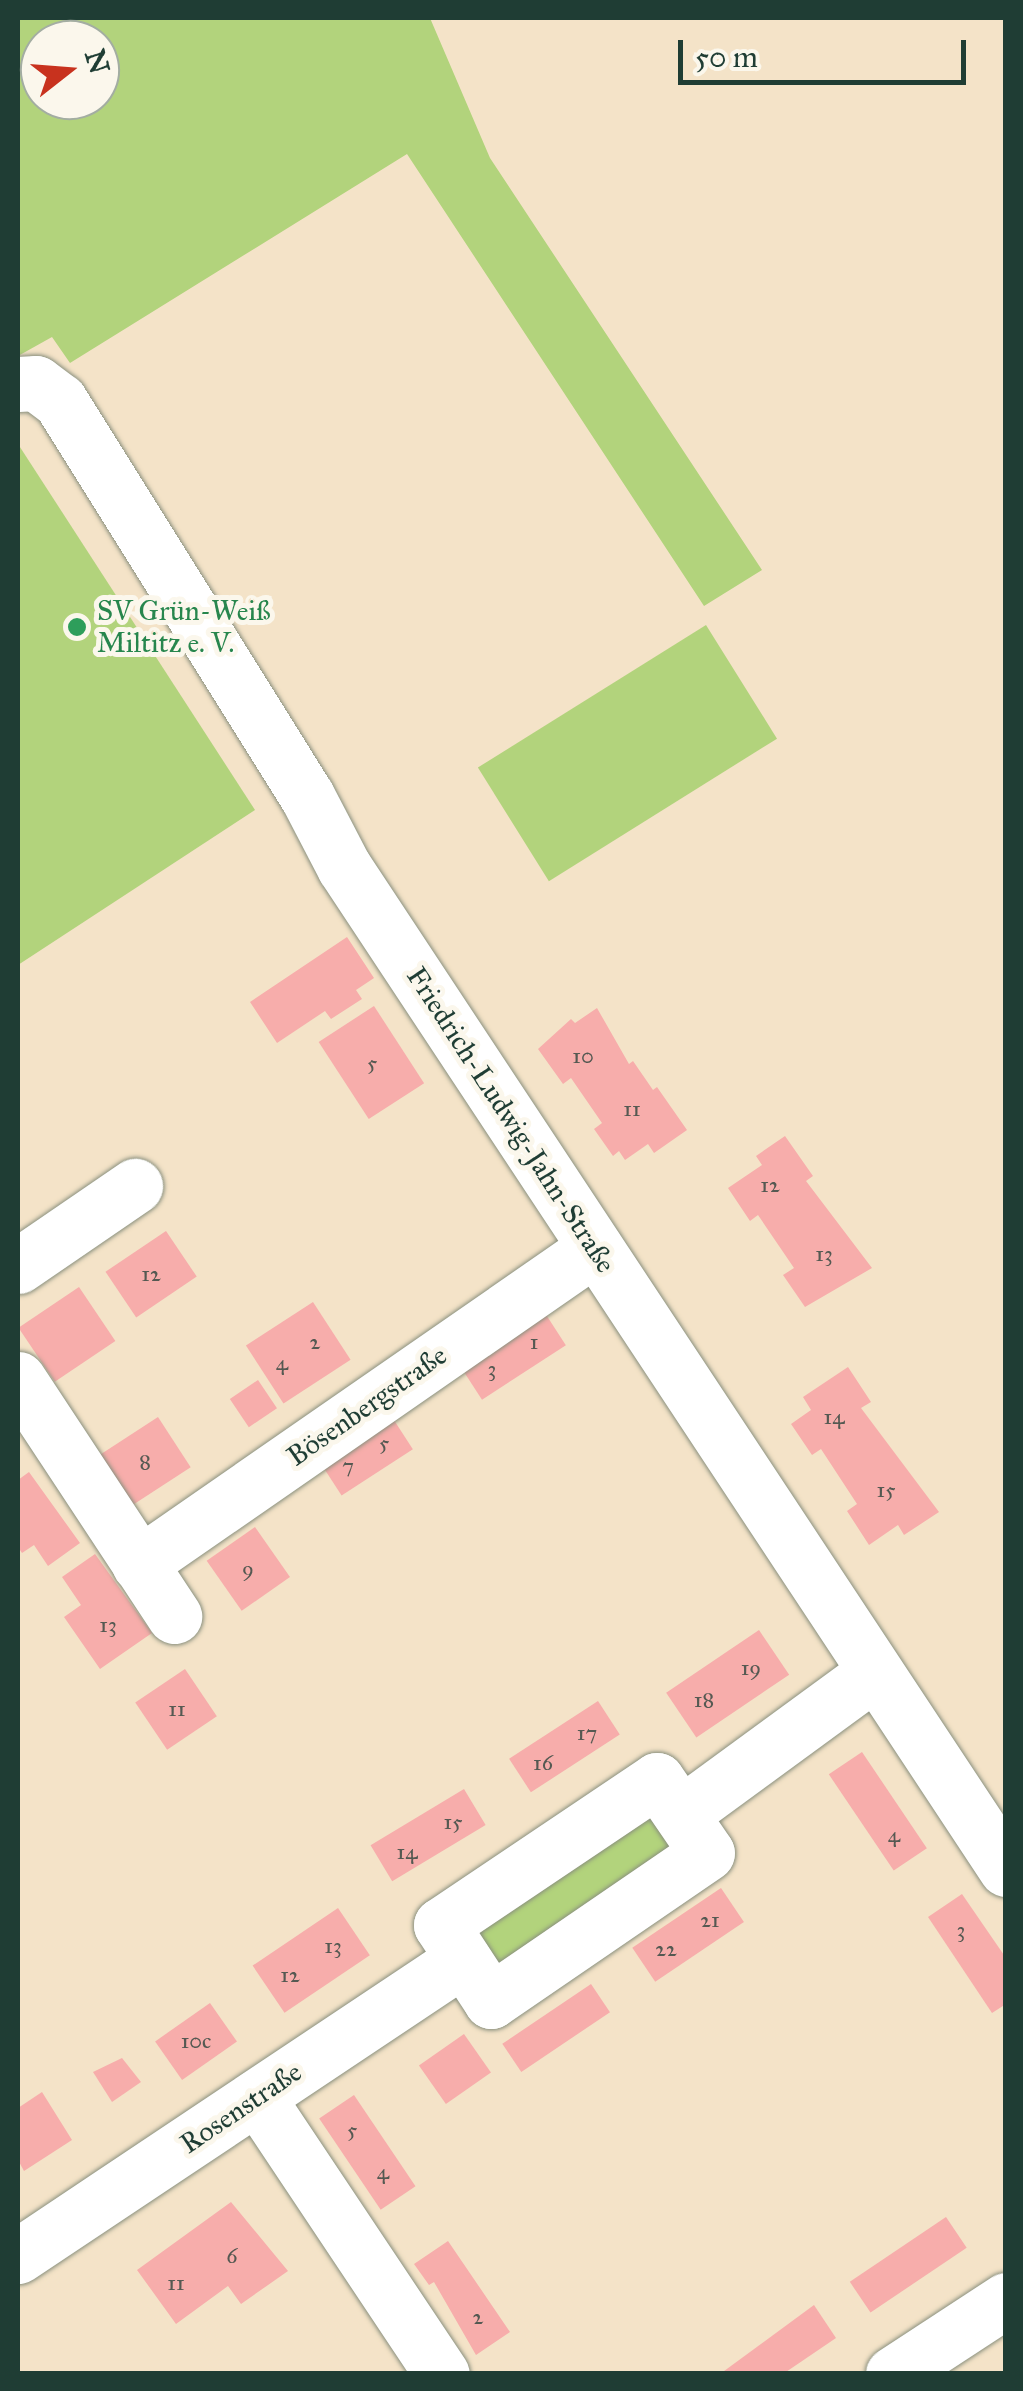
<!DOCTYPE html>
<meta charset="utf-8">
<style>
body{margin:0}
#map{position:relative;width:1023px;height:2391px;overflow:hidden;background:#f4e3c8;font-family:"IM FELL Great Primer",serif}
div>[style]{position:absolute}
.green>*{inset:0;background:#b2d37c;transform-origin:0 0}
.building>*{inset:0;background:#f7adab;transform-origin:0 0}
.roads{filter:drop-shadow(0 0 2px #8a907e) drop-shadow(0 0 2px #8a907e)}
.minor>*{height:55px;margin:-27.5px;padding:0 27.5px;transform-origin:27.5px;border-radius:27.5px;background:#fff}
.dots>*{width:28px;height:28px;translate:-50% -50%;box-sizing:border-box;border:5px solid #fbf7ec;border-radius:50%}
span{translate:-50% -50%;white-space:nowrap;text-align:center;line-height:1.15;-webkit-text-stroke:10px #fbf7ec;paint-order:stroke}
.number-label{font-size:22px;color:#555952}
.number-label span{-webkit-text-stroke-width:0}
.leisure-label{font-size:28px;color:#27864d}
.left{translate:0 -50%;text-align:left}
.street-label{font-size:28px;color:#1f3d34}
.frame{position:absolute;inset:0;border:20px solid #1f3d34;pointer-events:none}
.north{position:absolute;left:20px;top:20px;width:100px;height:100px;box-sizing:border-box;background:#fbf7ec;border:2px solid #a3ada2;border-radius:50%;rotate:73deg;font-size:28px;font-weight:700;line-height:40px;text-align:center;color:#1f3d34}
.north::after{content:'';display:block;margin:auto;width:35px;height:45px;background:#c8321e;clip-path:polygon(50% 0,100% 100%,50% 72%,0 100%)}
.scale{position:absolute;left:678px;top:40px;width:288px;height:45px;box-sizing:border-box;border:5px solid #1f3d34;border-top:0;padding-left:12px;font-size:30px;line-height:35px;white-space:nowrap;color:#1f3d34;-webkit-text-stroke:8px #fbf7ec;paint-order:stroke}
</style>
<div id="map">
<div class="green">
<div style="clip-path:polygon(evenodd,18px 18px,430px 18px,490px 158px,762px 570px,704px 606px,407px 154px,70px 363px,52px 337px,18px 356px,18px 18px,40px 40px,100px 40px,100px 100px,40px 100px,40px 40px)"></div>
<div style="clip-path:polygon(18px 444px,255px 810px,18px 965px)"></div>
<div style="left:706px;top:625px;width:134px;height:269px;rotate:58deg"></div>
<div style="left:651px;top:1804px;width:54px;height:219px;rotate:55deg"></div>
</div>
<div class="building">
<div style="clip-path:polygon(347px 937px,374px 978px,356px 990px,362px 999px,331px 1019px,325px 1011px,277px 1043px,250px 1002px)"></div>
<div style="left:374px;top:1006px;width:92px;height:66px;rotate:57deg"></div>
<div style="clip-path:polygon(597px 1008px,629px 1064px,633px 1061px,653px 1090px,657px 1087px,687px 1130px,654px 1153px,648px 1144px,625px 1160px,619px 1151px,613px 1156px,594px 1129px,602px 1123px,571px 1078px,563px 1084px,538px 1049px,571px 1019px,575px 1023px)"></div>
<div style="clip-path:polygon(785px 1136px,813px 1176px,806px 1181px,872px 1268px,805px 1307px,783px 1275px,794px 1268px,758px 1215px,750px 1221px,728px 1188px,762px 1165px,756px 1156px)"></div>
<div style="left:166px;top:1231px;width:55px;height:73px;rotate:56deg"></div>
<div style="left:79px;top:1287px;width:65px;height:73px;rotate:56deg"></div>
<div style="left:313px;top:1302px;width:69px;height:80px;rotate:57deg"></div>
<div style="left:543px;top:1310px;width:42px;height:100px;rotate:57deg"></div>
<div style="clip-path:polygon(848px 1367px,871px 1402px,861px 1408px,939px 1512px,904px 1535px,898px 1525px,869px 1545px,847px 1511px,857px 1504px,821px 1449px,812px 1455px,791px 1424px,811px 1410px,803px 1397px)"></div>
<div style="left:258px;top:1380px;width:34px;height:34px;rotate:56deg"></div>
<div style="left:390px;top:1414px;width:42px;height:85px;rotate:57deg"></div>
<div style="left:158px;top:1417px;width:60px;height:71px;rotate:57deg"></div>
<div style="clip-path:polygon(29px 1472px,80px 1543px,48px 1566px,34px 1545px,22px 1553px,18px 1547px,18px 1480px)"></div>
<div style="left:255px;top:1527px;width:61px;height:59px;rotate:55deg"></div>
<div style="clip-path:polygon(95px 1554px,152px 1633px,100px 1669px,64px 1617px,81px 1605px,62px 1577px)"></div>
<div style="left:759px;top:1630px;width:54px;height:112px;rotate:56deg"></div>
<div style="left:185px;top:1669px;width:57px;height:60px;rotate:56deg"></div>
<div style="left:598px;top:1701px;width:40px;height:106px;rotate:57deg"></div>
<div style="left:862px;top:1752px;width:116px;height:40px;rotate:56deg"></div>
<div style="left:464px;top:1789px;width:42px;height:109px;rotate:59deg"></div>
<div style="left:721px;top:1888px;width:41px;height:107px;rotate:56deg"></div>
<div style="clip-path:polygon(962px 1894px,1006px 1958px,1006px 2004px,992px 2013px,928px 1917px)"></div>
<div style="left:338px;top:1908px;width:57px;height:103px;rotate:56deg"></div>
<div style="left:591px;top:1984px;width:34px;height:107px;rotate:56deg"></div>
<div style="left:210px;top:2003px;width:47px;height:67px;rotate:55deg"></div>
<div style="left:464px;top:2034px;width:47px;height:55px;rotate:55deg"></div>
<div style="clip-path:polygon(122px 2058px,141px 2082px,112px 2102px,93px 2072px)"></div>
<div style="clip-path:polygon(42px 2092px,72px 2140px,24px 2171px,18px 2160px,18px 2108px)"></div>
<div style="left:354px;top:2095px;width:110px;height:42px;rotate:56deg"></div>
<div style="clip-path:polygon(231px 2202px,288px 2271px,241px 2304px,228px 2286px,176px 2324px,137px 2270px)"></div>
<div style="left:946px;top:2217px;width:37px;height:116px;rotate:56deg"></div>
<div style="clip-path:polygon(448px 2241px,510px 2332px,476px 2355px,434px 2282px,429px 2285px,414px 2264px)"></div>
<div style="clip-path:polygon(814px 2305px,836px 2338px,783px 2374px,720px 2374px)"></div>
</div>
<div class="roads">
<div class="minor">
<div style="left:18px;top:384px;width:18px;rotate:-3deg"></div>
<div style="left:36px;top:383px;width:30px;rotate:37deg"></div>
<div style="left:60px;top:401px;width:466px;rotate:58deg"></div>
<div style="left:307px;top:796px;width:80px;rotate:62.5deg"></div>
<div style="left:344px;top:867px;width:1201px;rotate:56.55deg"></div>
<div style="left:18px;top:1266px;width:142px;rotate:-34.4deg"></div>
<div style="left:18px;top:1379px;width:284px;rotate:56.6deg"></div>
<div style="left:139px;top:1564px;width:555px;rotate:-34.72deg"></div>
<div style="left:657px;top:1780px;width:88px;rotate:55.6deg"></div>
<div style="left:707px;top:1853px;width:262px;rotate:145.6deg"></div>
<div style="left:491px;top:2001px;width:91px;rotate:-123.3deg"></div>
<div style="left:441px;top:1925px;width:260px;rotate:-33.9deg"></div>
<div style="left:681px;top:1814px;width:240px;rotate:-36.2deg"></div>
<div style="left:257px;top:2097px;width:333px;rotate:56.3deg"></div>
<div style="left:18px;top:2256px;width:535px;rotate:-33.72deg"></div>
<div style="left:893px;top:2374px;width:135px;rotate:-33.2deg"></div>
</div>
</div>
<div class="dots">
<div style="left:77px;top:627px;background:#2e9e5b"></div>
</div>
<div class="number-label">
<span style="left:583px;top:1056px">10</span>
<span style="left:372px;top:1063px">5</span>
<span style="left:632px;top:1109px">11</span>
<span style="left:770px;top:1185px">12</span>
<span style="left:824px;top:1254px">13</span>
<span style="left:151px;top:1274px">12</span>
<span style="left:315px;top:1342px">2</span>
<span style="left:534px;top:1342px">1</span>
<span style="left:282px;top:1363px">4</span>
<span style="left:492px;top:1369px">3</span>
<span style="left:834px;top:1417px">14</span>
<span style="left:384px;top:1443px">5</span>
<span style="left:145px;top:1462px">8</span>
<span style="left:348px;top:1466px">7</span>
<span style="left:886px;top:1490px">15</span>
<span style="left:248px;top:1569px">9</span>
<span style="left:108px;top:1625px">13</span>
<span style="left:751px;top:1668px">19</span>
<span style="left:704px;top:1700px">18</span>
<span style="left:177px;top:1709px">11</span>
<span style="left:587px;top:1733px">17</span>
<span style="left:543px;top:1763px">16</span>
<span style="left:453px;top:1822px">15</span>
<span style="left:894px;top:1835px">4</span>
<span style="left:407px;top:1852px">14</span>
<span style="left:710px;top:1920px">21</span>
<span style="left:961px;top:1930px">3</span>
<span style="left:333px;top:1946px">13</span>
<span style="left:666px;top:1949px">22</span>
<span style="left:290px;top:1975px">12</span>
<span style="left:196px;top:2041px">10c</span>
<span style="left:352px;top:2130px">5</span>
<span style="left:383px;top:2172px">4</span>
<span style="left:232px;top:2256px">6</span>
<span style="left:176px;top:2283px">11</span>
<span style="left:478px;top:2317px">2</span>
</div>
<div class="leisure-label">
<span class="left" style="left:97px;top:627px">SV Grün-Weiß<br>Miltitz e. V.</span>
</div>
<div class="street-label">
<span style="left:511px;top:1120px;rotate:57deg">Friedrich-Ludwig-Jahn-Straße</span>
<span style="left:367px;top:1406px;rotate:-35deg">Bösenbergstraße</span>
<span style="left:241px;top:2108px;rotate:-34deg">Rosenstraße</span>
</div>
<div class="frame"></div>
<div class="north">N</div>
<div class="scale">50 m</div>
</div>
